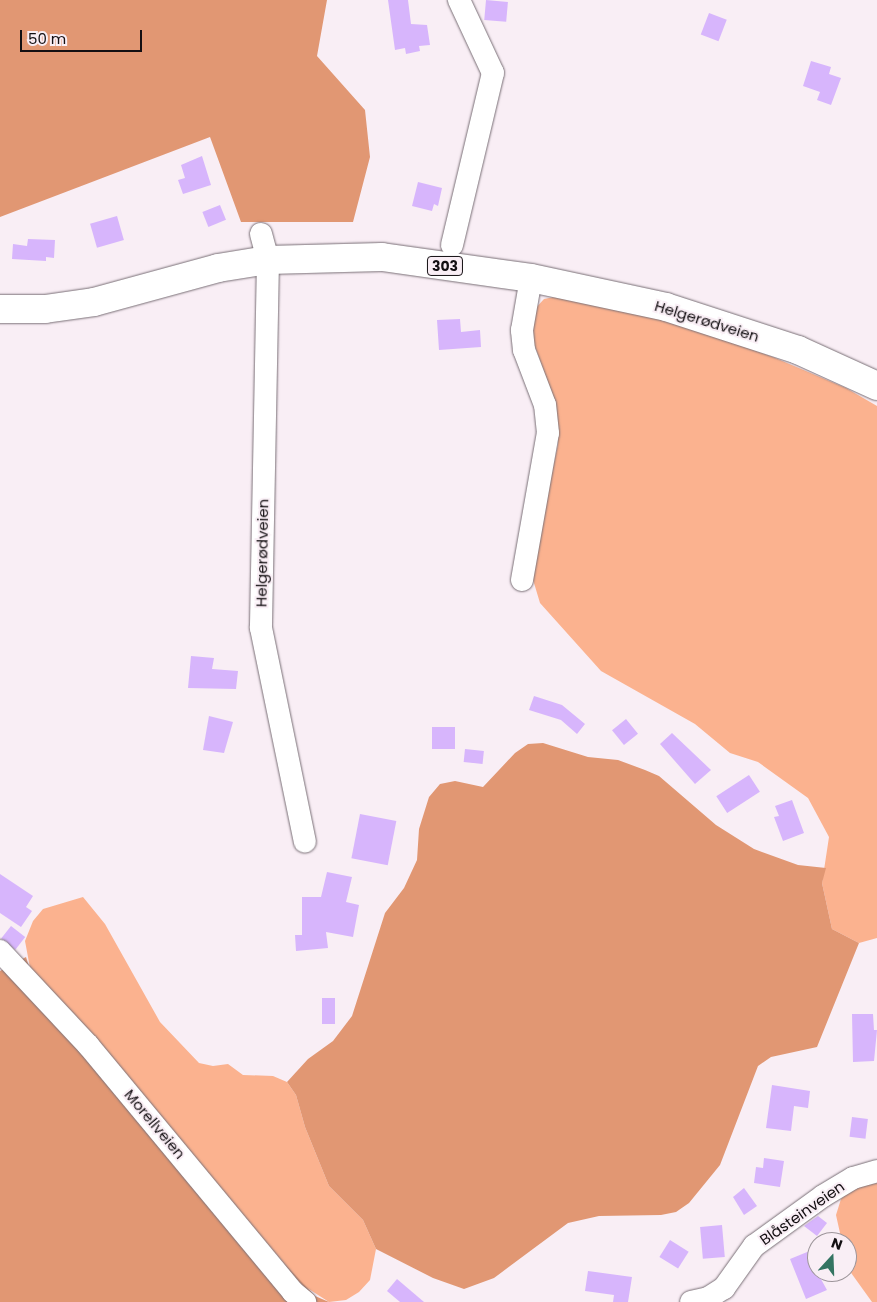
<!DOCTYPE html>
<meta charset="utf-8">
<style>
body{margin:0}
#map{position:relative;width:877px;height:1302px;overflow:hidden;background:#f9eef5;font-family:Poppins,sans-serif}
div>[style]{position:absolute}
.green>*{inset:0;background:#fbb28f}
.forest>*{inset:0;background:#e19773}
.building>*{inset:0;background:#d7b5fc;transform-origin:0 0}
.roads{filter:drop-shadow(0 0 1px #796f76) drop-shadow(0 0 1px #796f76)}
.minor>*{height:22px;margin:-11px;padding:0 11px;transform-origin:11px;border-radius:11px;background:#fff}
.major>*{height:28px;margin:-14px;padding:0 14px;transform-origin:14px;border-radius:14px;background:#fff}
span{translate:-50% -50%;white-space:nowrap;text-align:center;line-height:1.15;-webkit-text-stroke:4px #f9eef5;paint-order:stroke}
.shield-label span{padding:1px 4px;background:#f9eef5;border:1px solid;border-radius:4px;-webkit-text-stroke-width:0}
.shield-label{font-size:14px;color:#130f12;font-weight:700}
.street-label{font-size:15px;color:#130f12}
.north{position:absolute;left:807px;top:1232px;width:50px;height:50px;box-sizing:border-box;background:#f9eef5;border:1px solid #9d959a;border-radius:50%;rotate:20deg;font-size:14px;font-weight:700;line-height:20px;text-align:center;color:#130f12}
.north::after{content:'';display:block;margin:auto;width:18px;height:22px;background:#347462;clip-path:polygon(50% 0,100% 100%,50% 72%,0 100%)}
.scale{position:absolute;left:20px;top:30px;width:122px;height:22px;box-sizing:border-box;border:2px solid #130f12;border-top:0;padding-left:6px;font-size:15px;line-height:18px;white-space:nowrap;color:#130f12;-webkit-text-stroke:4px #f9eef5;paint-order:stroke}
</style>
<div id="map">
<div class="green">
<div style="clip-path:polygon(559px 296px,637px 309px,773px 357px,846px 388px,877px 406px,877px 938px,859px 943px,832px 929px,822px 883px,829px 837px,808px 798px,758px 762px,730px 753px,695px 724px,601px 671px,540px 603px,531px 573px,558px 444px,554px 399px,533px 341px,534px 310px,544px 299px)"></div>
<div style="clip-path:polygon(83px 897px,105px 924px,160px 1022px,199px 1063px,213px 1066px,228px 1064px,243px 1075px,273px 1076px,287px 1082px,296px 1095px,305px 1127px,329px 1186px,363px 1220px,376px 1249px,370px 1280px,359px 1292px,346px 1300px,329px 1302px,304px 1286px,31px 973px,25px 941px,33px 921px,43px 909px)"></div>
<div style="clip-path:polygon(877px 1183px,877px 1302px,872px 1302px,849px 1270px,847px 1242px,842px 1242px,836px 1215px,841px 1199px,851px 1188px)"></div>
</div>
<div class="forest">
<div style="clip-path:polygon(0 0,327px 0,317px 56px,365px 110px,370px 157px,353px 222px,241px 222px,210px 137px,0 217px)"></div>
<div style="clip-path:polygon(543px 743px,588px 757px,618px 760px,645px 770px,659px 776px,716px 825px,754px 849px,798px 865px,826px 868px,822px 883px,832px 929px,859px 943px,817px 1047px,771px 1057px,758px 1066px,720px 1165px,689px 1203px,676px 1212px,661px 1215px,599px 1216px,568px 1223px,494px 1278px,464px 1289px,433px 1278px,376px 1249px,363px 1220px,329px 1186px,305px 1127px,296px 1095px,287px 1082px,308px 1059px,333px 1041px,352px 1016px,385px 913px,404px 888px,417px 860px,419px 829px,429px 797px,440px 784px,455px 781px,483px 787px,515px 753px,528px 744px)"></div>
<div style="clip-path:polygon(26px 957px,31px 973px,282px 1261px,315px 1296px,329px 1302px,0 1302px,0 971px)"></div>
</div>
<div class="building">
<div style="clip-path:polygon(388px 0,408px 0,411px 24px,427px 25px,430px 45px,419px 46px,420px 51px,406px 54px,405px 48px,395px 50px)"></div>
<div style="left:486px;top:0;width:22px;height:20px;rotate:5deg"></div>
<div style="left:709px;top:13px;width:19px;height:23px;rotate:21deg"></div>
<div style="clip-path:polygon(811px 61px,831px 67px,829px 74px,841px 78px,831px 105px,817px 100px,820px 92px,803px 86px)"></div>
<div style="clip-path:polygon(202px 156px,211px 185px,183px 194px,178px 180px,185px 178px,181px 165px)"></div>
<div style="clip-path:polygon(418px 182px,442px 188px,438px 206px,434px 204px,432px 211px,412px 206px)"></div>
<div style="left:220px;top:205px;width:16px;height:19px;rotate:68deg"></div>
<div style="left:117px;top:216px;width:25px;height:28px;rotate:74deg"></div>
<div style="clip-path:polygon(28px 239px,55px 240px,54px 258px,46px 257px,46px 261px,12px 259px,13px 244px,27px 246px)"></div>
<div style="clip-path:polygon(460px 319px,461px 332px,480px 330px,481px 347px,439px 350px,437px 320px)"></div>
<div style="clip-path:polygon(191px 656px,214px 658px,212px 669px,238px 671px,236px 689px,188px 688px)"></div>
<div style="clip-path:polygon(534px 696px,562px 705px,585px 724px,577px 734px,561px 720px,529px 710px)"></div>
<div style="clip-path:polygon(209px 716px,233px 722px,224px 753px,203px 750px)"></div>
<div style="left:626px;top:719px;width:19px;height:18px;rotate:51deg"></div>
<div style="left:432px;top:727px;width:23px;height:22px"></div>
<div style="clip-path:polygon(672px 733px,711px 770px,695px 784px,660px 744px)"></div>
<div style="left:465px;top:749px;width:19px;height:13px;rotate:6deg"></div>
<div style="left:749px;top:775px;width:20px;height:39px;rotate:57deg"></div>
<div style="clip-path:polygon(792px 800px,804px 833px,783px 841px,774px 817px,779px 816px,775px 806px)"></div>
<div style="left:360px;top:814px;width:37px;height:45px;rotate:11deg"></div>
<div style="clip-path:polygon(327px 872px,352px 877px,346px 902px,359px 905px,353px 937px,326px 932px,328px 948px,296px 951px,295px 935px,302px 935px,302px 897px,321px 897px)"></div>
<div style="clip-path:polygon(0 874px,33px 896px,26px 907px,32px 911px,21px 927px,0 913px)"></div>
<div style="left:11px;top:926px;width:18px;height:16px;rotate:38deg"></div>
<div style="left:322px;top:998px;width:13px;height:26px"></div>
<div style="clip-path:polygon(852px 1014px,873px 1014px,874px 1030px,877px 1030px,874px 1061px,853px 1062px)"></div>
<div style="clip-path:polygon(772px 1085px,810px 1091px,808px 1108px,794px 1106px,791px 1131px,766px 1128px)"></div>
<div style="left:852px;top:1117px;width:16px;height:20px;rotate:7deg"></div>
<div style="clip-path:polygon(764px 1158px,784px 1161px,780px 1187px,754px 1183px,756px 1167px,763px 1168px)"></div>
<div style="clip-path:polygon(744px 1188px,757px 1206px,744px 1215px,733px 1197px)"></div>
<div style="clip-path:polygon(818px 1216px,827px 1223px,817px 1236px,804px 1226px)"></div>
<div style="left:722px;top:1225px;width:32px;height:22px;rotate:85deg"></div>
<div style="left:670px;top:1240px;width:22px;height:20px;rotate:32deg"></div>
<div style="clip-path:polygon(817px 1248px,817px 1272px,827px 1290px,806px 1299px,790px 1259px)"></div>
<div style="clip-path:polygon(588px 1271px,632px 1277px,628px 1302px,613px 1302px,614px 1295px,585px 1291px)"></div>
<div style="clip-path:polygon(397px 1279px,424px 1302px,400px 1302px,387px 1291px)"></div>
</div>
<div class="roads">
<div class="minor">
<div style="left:261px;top:234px;width:27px;rotate:75deg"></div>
<div style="left:268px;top:260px;width:368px;rotate:91.1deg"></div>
<div style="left:261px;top:628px;width:218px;rotate:78.4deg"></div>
<div style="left:452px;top:245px;width:177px;rotate:-76.6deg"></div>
<div style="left:493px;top:73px;width:81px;rotate:-115deg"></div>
<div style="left:522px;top:580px;width:149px;rotate:-80deg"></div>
<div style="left:548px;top:433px;width:28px;rotate:-96deg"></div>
<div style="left:545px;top:405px;width:59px;rotate:-110.9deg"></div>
<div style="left:524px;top:350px;width:20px;rotate:-96deg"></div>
<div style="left:522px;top:330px;width:53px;rotate:-80.2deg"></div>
<div style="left:0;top:951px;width:129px;rotate:46.9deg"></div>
<div style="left:88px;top:1045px;width:321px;rotate:50.3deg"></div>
<div style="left:293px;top:1292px;width:16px;rotate:40deg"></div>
<div style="left:691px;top:1302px;width:17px;rotate:-13deg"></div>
<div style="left:708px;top:1298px;width:19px;rotate:-32deg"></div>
<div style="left:724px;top:1288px;width:52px;rotate:-54.5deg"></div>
<div style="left:754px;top:1246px;width:85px;rotate:-35.9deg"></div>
<div style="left:823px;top:1196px;width:35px;rotate:-31deg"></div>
<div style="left:853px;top:1178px;width:25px;rotate:-16deg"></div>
</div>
<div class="major">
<div style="left:0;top:309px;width:45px"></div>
<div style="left:45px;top:309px;width:49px;rotate:-8.1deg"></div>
<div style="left:94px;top:302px;width:129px;rotate:-15.3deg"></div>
<div style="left:218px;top:268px;width:51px;rotate:-9.1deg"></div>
<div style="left:268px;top:260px;width:114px;rotate:-1.5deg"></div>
<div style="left:382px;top:257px;width:150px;rotate:8deg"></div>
<div style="left:531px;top:278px;width:138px;rotate:12.1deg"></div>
<div style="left:666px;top:307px;width:139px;rotate:18deg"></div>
<div style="left:798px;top:350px;width:87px;rotate:24.5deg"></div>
</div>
</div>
<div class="shield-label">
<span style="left:445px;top:266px">303</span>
</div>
<div class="street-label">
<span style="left:707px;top:321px;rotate:17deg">Helgerødveien</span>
<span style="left:262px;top:553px;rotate:-89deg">Helgerødveien</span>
<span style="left:155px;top:1124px;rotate:50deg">Morellveien</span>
<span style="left:802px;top:1213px;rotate:-35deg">Blåsteinveien</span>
</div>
<div class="north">N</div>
<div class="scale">50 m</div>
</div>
